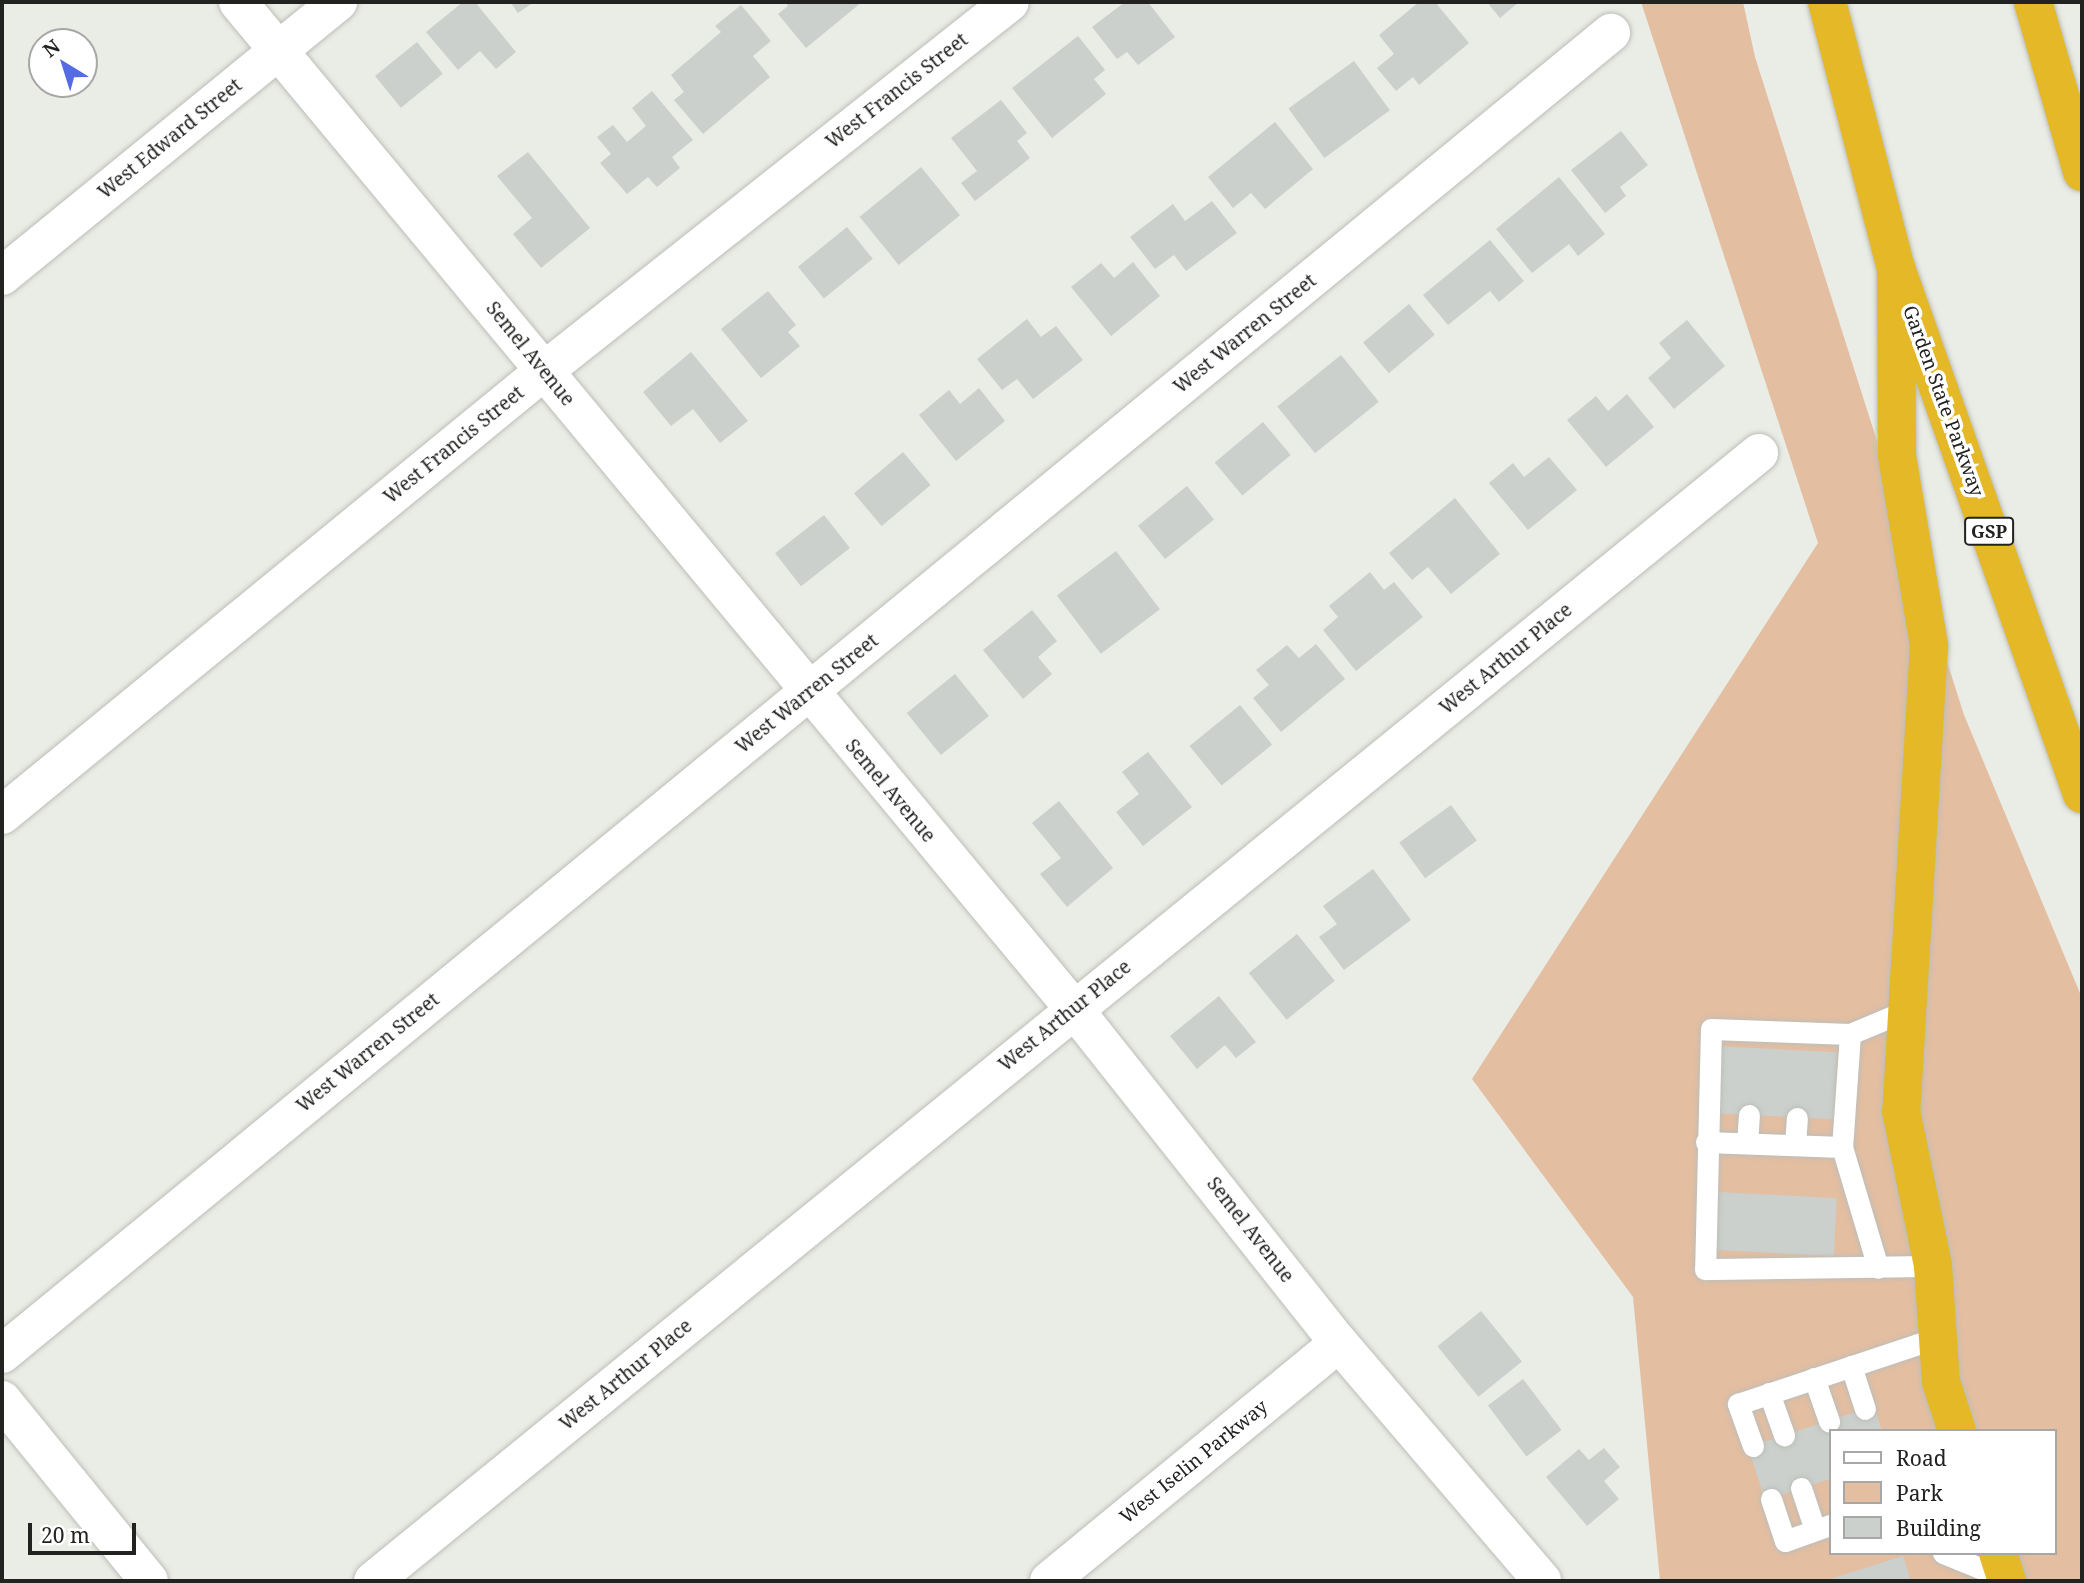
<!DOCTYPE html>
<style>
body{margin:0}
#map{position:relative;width:2084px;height:1583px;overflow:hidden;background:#eaece6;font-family:"Noto Serif",serif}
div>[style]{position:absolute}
.green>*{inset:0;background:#e4bea1}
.building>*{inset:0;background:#cbd0cc;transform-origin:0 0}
.roads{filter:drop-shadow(0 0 2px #bcbeb8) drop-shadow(0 0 2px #bcbeb8)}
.lane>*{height:21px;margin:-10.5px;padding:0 10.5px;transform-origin:10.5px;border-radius:10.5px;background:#fff}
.street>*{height:38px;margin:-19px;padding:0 19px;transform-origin:19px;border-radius:19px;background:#fff}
.highway>*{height:38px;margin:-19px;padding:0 19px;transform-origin:19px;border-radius:19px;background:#e4b826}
span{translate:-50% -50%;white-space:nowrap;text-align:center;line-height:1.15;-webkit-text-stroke:7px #fff;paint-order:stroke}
.shield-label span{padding:2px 5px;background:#fff;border:2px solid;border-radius:5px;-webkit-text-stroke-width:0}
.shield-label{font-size:18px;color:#222220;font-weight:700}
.street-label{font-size:19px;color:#222220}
.frame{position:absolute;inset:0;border:4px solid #222220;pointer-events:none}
.legend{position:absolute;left:1829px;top:1429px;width:228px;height:126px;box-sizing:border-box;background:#fff;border:2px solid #a7a7a6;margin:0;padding:9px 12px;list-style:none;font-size:21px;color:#222220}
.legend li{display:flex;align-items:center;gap:14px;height:35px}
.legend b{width:35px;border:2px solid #a7a7a6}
.north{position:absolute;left:28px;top:28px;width:70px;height:70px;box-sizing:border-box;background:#fff;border:2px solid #a7a7a6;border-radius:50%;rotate:322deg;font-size:19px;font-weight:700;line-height:28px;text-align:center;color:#222220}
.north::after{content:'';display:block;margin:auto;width:24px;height:32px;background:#546be1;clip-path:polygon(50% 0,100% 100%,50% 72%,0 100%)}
.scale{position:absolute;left:28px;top:1523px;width:108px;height:32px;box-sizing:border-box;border:4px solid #222220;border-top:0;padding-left:9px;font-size:21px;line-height:24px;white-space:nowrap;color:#222220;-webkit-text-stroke:5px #fff;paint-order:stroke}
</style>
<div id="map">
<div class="green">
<div style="clip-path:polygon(evenodd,1641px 2px,1743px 2px,1755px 57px,1964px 715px,2082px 998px,2082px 1581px,1660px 1581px,1633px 1297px,1472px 1079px,1818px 543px,1641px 2px,1830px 1431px,2054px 1431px,2054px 1553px,1830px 1553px,1830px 1431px)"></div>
</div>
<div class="building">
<div style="clip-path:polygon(463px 2px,475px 2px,516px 52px,496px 69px,480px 51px,458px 70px,426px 32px)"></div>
<div style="clip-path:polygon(510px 2px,534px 2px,518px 13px)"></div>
<div style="clip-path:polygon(785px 2px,862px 2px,806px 48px,778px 14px,788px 6px)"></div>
<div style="clip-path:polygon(1125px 2px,1148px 2px,1175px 37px,1138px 65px,1127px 52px,1117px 59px,1092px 27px)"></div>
<div style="clip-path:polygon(1419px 2px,1435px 2px,1469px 43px,1419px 85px,1413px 77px,1396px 91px,1377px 68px,1394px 54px,1379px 35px)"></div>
<div style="clip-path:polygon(1487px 2px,1519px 2px,1500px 18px)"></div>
<div style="clip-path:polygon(741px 5px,771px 41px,753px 56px,770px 77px,703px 134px,674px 100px,684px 92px,671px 75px,721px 32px,715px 26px)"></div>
<div style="clip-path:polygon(1078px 36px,1105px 70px,1094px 79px,1106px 94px,1052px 138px,1012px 88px)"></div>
<div style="left:417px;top:42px;width:41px;height:54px;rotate:51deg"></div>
<div style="left:1354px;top:61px;width:61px;height:81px;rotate:54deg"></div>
<div style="clip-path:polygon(652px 91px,693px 140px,672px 157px,680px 168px,657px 187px,648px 177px,627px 194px,600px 163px,611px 154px,597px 137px,613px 125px,627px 142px,646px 126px,632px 108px)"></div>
<div style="clip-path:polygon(1001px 100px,1027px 133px,1017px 141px,1030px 158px,975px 201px,961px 183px,977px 171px,951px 138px)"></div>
<div style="clip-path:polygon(1275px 122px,1313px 169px,1265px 209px,1251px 193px,1233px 208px,1208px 177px)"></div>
<div style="clip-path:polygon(1621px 131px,1648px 165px,1620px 187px,1626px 196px,1605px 213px,1571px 170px)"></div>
<div style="clip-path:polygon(528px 152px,590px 228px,541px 268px,513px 234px,532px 218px,497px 176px)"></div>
<div style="left:921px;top:167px;width:62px;height:79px;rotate:51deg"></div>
<div style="clip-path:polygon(1559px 177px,1605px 234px,1578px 256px,1569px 244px,1532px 273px,1496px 229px)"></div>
<div style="clip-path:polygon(1212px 201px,1237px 233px,1186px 271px,1174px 255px,1155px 269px,1130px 237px,1173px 204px,1185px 221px)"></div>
<div style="left:847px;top:227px;width:41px;height:63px;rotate:51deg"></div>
<div style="clip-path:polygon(1490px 240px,1524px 281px,1499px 302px,1490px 291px,1448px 325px,1423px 295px)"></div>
<div style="clip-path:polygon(1133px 262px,1160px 296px,1111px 336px,1071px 287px,1101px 263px,1114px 278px)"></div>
<div style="clip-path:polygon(768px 291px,796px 325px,788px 332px,800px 346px,761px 378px,721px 329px)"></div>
<div style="left:1409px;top:304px;width:40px;height:60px;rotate:50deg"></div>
<div style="clip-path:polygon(1027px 319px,1041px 337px,1056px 326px,1083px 360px,1033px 399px,1017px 379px,1002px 390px,977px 359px)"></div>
<div style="clip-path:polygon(1687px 320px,1725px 366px,1674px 409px,1648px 378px,1671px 358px,1659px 343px)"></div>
<div style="clip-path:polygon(691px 352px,748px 421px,720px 443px,693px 409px,671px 426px,643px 392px)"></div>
<div style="left:1341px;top:355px;width:60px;height:82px;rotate:51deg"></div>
<div style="clip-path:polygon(979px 388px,1005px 421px,956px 461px,919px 415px,949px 390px,960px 404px)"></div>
<div style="clip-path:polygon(1627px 394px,1654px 427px,1606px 467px,1567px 420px,1596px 396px,1608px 411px)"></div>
<div style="left:1263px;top:422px;width:43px;height:63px;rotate:50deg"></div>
<div style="left:903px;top:452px;width:43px;height:64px;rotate:50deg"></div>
<div style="clip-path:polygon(1549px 457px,1577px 490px,1528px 530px,1489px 483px,1513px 463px,1524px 477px)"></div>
<div style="left:1187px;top:486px;width:43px;height:63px;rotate:51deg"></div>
<div style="clip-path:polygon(1455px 498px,1500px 554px,1451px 594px,1428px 567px,1412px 580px,1389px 553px)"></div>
<div style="left:824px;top:515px;width:42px;height:62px;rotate:52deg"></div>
<div style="left:1116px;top:551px;width:73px;height:74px;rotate:53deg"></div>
<div style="clip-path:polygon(1370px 572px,1384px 590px,1394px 582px,1423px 617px,1356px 671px,1323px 630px,1338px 617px,1329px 606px)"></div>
<div style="clip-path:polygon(1032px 610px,1057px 641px,1038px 657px,1052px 674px,1023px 699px,983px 650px)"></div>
<div style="clip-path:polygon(1316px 644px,1345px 679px,1281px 732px,1253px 698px,1269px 685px,1256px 670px,1287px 645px,1299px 658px)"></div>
<div style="left:955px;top:674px;width:54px;height:62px;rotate:51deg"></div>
<div style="left:1240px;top:705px;width:51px;height:65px;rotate:51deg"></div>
<div style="clip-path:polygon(1148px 752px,1192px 807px,1143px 846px,1116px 812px,1139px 794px,1122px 772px)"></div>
<div style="clip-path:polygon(1059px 801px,1113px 868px,1067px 907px,1040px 874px,1061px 858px,1032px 823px)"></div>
<div style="left:1451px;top:805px;width:44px;height:64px;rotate:54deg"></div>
<div style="clip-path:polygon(1373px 869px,1411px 920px,1344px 970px,1319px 937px,1337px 924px,1323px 906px)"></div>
<div style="left:1297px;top:934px;width:60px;height:62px;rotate:51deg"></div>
<div style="clip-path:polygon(1219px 996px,1256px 1042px,1236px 1058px,1225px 1045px,1197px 1069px,1170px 1036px)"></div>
<div style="left:1716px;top:1046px;width:121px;height:67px;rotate:3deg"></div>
<div style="left:1719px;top:1192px;width:118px;height:58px;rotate:3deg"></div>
<div style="left:1481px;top:1311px;width:65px;height:56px;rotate:51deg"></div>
<div style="left:1523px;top:1379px;width:64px;height:44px;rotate:53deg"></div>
<div style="clip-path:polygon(1874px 1406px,1882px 1431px,1830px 1431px,1830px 1479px,1765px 1500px,1748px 1447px)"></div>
<div style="clip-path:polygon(1604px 1448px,1620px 1467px,1604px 1481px,1619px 1499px,1587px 1526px,1546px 1477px,1579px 1449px,1589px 1460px)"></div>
<div style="clip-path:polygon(1903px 1556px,1911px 1581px,1824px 1581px)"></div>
</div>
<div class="roads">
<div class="lane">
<div style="left:1905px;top:1011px;width:60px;rotate:157.3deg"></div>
<div style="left:1850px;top:1034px;width:139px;rotate:-177.9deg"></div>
<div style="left:1711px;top:1029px;width:240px;rotate:91.4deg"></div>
<div style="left:1705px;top:1269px;width:228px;rotate:-0.8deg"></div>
<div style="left:1850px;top:1034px;width:113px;rotate:94deg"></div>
<div style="left:1842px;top:1147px;width:126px;rotate:73.4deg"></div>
<div style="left:1706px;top:1142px;width:136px;rotate:2.1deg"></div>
<div style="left:1747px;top:1143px;width:28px;rotate:-86deg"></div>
<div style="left:1795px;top:1145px;width:27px;rotate:-86deg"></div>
<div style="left:1851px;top:1366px;width:45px;rotate:72deg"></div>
<div style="left:1814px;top:1378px;width:46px;rotate:70.8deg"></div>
<div style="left:1769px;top:1393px;width:45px;rotate:70.3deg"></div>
<div style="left:1753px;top:1446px;width:45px;rotate:-109.7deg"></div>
<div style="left:1738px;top:1404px;width:212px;rotate:-18.4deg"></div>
<div style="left:1801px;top:1488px;width:44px;rotate:71.6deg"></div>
<div style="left:1771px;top:1499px;width:44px;rotate:71.6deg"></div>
<div style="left:1785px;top:1541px;width:48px;rotate:-19.6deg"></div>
<div style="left:1943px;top:1553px;width:69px;rotate:22.1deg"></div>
</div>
<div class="street">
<div style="left:238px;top:2px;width:1309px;rotate:50.3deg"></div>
<div style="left:1074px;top:1009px;width:426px;rotate:51.6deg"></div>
<div style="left:1339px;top:1343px;width:313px;rotate:49.5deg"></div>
<div style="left:2px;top:276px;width:434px;rotate:-39.2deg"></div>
<div style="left:2px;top:815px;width:701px;rotate:-39.32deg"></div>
<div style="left:544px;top:371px;width:594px;rotate:-38.37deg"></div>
<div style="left:2px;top:1354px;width:2082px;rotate:-39.39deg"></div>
<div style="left:2px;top:1400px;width:233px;rotate:50.9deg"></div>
<div style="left:373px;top:1581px;width:1787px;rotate:-39.14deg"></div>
<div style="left:1049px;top:1581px;width:375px;rotate:-39.4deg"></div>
</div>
<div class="highway">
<div style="left:1827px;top:2px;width:275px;rotate:75.5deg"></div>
<div style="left:1896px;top:268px;width:558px;rotate:70.53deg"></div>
<div style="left:2033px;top:2px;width:177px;rotate:73.9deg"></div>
<div style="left:1896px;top:268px;width:188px;rotate:89.7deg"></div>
<div style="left:1897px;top:456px;width:192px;rotate:80.4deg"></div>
<div style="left:1929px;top:645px;width:467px;rotate:93.4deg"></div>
<div style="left:1901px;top:1111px;width:158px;rotate:78.3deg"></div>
<div style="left:1933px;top:1266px;width:116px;rotate:86.1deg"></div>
<div style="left:1941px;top:1382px;width:52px;rotate:71.9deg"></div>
<div style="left:1998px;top:1553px;width:29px;rotate:72deg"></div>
</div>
</div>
<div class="shield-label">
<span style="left:1989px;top:531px">GSP</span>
</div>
<div class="street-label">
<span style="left:897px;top:91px;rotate:-38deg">West Francis Street</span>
<span style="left:170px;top:139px;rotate:-39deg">West Edward Street</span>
<span style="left:1245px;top:334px;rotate:-39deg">West Warren Street</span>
<span style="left:530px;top:354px;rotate:51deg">Semel Avenue</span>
<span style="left:1943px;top:401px;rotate:70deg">Garden State Parkway</span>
<span style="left:454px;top:445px;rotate:-39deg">West Francis Street</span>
<span style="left:1506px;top:659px;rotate:-39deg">West Arthur Place</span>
<span style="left:807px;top:694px;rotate:-39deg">West Warren Street</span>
<span style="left:890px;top:791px;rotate:50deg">Semel Avenue</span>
<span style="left:1065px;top:1016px;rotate:-39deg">West Arthur Place</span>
<span style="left:368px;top:1053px;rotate:-39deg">West Warren Street</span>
<span style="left:1250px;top:1230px;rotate:52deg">Semel Avenue</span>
<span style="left:626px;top:1375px;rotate:-39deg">West Arthur Place</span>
<span style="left:1194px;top:1462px;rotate:-39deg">West Iselin Parkway</span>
</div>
<div class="frame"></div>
<ul class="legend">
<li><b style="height:9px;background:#fff"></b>Road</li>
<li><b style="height:19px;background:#e4bea1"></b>Park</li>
<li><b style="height:19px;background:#cbd0cc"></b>Building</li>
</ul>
<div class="north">N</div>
<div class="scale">20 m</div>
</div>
